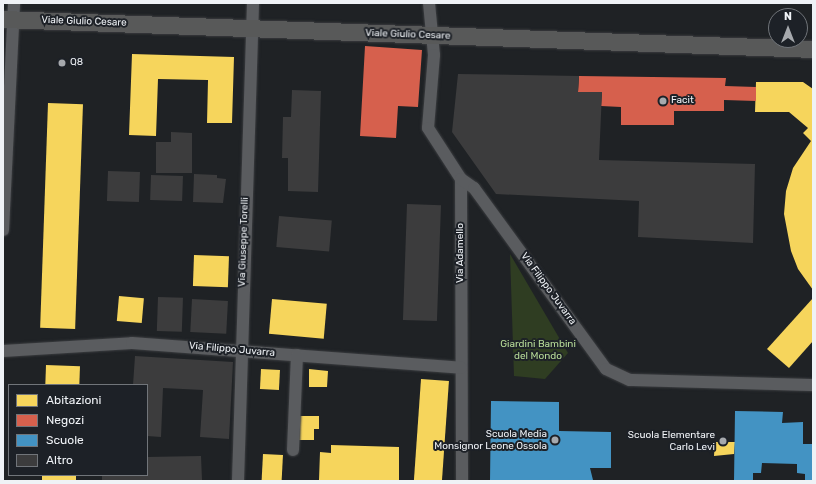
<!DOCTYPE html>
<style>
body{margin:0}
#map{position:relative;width:816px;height:484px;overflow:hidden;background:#1f2225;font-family:Rubik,sans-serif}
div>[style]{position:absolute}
.green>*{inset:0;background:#2f3d22}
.homes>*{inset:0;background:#f6d55c;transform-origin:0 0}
.shops>*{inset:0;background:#d6604d}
.schools>*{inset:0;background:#4393c3}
.building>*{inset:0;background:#3c3c3d;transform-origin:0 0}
.roads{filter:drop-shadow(0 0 1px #3b3d40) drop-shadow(0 0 1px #3b3d40)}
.street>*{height:12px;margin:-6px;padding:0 6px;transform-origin:6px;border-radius:6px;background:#5a5c5f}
.secondary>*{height:17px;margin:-8.5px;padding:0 8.5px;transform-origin:8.5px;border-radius:8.5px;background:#585959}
.dots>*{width:11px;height:11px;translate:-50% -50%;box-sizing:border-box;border:2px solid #1d2127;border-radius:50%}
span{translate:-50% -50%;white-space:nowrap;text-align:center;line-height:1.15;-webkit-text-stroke:4px #1d2127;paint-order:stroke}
.street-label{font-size:10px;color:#eff2f6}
.poi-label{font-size:10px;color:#eff2f6}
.left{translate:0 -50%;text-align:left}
.right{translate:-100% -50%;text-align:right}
.park-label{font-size:10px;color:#b7db98}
.frame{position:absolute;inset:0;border:4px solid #eff2f6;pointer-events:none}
.legend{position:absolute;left:8px;top:384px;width:140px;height:92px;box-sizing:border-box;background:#1d2127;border:1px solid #71757a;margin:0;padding:5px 7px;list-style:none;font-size:12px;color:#eff2f6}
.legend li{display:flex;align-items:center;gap:8px;height:20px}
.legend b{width:20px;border:1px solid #71757a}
.north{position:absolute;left:768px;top:8px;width:40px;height:40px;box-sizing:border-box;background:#1d2127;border:1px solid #71757a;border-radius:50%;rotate:0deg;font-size:11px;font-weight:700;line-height:16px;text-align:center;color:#eff2f6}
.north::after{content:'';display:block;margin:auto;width:14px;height:18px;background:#a6a9ad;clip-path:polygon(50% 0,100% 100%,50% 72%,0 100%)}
</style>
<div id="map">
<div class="green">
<div style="clip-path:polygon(510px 254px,568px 353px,545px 379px,514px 376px)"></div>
</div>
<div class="homes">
<div style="clip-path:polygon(132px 54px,234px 57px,232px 123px,207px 123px,208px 80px,158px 79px,156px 136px,129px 135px)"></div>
<div style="clip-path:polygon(756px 82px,803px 82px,813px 89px,813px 290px,798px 269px,791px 251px,784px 214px,786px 191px,793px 168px,811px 141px,803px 133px,808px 128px,789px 112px,755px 112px)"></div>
<div style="left:48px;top:103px;width:35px;height:225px;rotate:2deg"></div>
<div style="left:194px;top:255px;width:35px;height:31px;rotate:2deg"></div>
<div style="left:119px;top:296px;width:25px;height:25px;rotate:5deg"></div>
<div style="clip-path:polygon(813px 298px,813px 341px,789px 368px,767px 349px)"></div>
<div style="left:272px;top:299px;width:55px;height:35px;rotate:5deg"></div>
<div style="left:46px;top:365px;width:34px;height:20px;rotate:2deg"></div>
<div style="left:261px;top:369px;width:19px;height:20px;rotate:3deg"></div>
<div style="clip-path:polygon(309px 369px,328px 371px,327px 387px,309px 387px)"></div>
<div style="left:421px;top:379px;width:28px;height:102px;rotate:4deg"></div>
<div style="clip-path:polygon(300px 416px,319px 416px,319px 429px,314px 429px,314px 440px,299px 440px)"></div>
<div style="clip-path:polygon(715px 442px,735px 442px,734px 454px,714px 456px)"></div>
<div style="clip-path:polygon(331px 445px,399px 447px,399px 481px,319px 480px,320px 452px,331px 453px)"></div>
<div style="left:263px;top:454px;width:20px;height:26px;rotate:3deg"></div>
<div style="left:42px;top:475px;width:34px;height:6px"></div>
</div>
<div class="shops">
<div style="clip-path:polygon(365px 46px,422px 50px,418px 107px,398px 106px,396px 138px,360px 136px)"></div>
<div style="clip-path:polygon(579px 76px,726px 78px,725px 86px,756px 87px,756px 101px,724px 100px,724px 111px,674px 111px,674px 125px,621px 125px,621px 107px,601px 106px,602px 92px,578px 92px)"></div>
</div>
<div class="schools">
<div style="clip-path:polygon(491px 401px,559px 402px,559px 431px,611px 432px,611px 468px,590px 468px,593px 480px,587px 481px,490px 481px)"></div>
<div style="clip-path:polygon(735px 411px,783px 412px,782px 423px,803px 422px,803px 444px,813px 444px,813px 481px,805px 481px,805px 474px,797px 473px,797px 464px,762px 463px,761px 473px,753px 473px,753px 481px,734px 481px)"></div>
</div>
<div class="building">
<div style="clip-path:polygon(458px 74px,579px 76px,578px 92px,602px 92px,599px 160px,755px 164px,753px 243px,638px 237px,639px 201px,496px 194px,452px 132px)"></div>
<div style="clip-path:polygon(292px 90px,321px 91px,318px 192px,288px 191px,288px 158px,282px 158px,283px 117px,291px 117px)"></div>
<div style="clip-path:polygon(171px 132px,192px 133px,192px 173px,156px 173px,156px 142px,171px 142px)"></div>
<div style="left:108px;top:171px;width:32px;height:30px;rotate:2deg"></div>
<div style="clip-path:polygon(194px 174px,217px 175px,217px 178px,226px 179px,223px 203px,193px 202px)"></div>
<div style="left:151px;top:175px;width:32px;height:25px;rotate:2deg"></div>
<div style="left:407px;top:204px;width:34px;height:116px;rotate:2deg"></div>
<div style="left:279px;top:216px;width:53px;height:31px;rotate:5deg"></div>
<div style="left:158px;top:297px;width:25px;height:34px;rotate:2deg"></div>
<div style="left:192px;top:299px;width:36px;height:33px;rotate:3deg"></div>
<div style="clip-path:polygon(135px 356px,233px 362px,229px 439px,200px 437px,203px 390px,163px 388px,161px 437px,147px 436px,147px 385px,133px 385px)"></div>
<div style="clip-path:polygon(201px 456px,202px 480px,102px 481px,102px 475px,147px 475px,147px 457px)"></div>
</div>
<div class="roads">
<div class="street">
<div style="left:429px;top:3px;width:52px;rotate:84.5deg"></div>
<div style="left:434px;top:55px;width:73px;rotate:94.7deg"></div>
<div style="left:428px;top:128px;width:61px;rotate:57.1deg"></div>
<div style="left:461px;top:179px;width:302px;rotate:89.8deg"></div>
<div style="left:461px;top:179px;width:16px;rotate:35deg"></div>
<div style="left:474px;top:188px;width:224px;rotate:53.9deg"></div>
<div style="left:606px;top:369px;width:26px;rotate:25deg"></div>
<div style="left:630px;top:380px;width:183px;rotate:1.6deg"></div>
<div style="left:3px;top:230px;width:227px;rotate:-87.2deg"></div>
<div style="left:3px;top:351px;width:129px;rotate:-3.5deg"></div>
<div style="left:132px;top:343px;width:330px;rotate:4.3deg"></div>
<div style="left:293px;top:450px;width:95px;rotate:-87.6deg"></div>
<div style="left:238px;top:481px;width:478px;rotate:-88.2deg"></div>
</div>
<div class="secondary">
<div style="left:3px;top:19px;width:811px;rotate:2.12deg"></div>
</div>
</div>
<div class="dots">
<div style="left:62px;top:63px;background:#a6a9ad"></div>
<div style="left:663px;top:101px;background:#a6a9ad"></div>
<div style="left:555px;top:440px;background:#a6a9ad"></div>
<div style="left:723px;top:441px;background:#a6a9ad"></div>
</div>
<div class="street-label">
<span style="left:84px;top:22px;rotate:2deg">Viale Giulio Cesare</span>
<span style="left:408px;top:35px;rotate:2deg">Viale Giulio Cesare</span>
<span style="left:244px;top:242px;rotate:-88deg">Via Giuseppe Torelli</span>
<span style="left:461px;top:253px;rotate:-90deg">Via Adamello</span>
<span style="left:548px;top:289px;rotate:54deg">Via Filippo Juvarra</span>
<span style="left:232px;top:350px;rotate:5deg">Via Filippo Juvarra</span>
</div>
<div class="poi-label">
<span class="left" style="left:70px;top:63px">Q8</span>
<span class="left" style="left:671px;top:101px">Facit</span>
<span class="right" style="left:547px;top:440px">Scuola Media<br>Monsignor Leone Ossola</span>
<span class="right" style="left:715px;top:441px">Scuola Elementare<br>Carlo Levi</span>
</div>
<div class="park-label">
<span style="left:538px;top:350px">Giardini Bambini<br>del Mondo</span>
</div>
<div class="frame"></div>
<ul class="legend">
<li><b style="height:11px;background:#f6d55c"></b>Abitazioni</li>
<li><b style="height:11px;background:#d6604d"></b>Negozi</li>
<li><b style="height:11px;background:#4393c3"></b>Scuole</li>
<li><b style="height:11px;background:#3c3c3d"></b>Altro</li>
</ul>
<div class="north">N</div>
</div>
